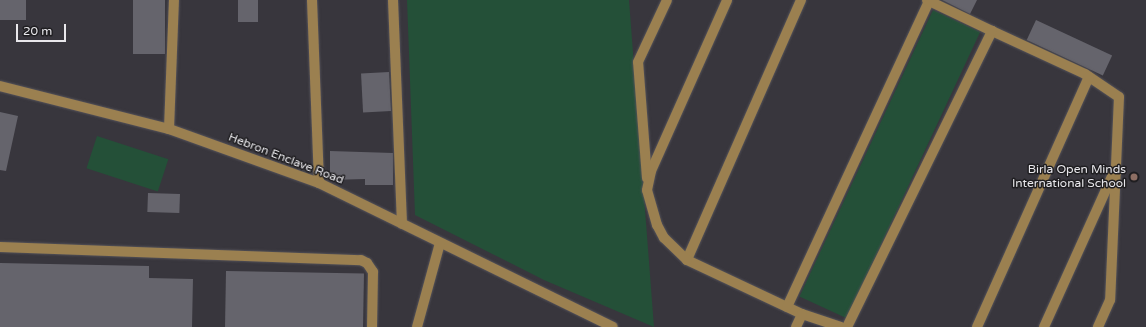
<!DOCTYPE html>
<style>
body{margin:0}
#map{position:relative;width:1146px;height:327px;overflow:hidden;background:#38363d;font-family:"Varela Round",sans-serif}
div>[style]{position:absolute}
.green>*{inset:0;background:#245038;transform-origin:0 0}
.building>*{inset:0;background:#65646c;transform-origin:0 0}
.roads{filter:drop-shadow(0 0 1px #545259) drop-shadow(0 0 1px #545259)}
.minor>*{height:10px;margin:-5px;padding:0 5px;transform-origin:5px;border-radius:5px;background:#9b8050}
.dots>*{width:11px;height:11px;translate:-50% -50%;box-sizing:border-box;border:2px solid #1f1e21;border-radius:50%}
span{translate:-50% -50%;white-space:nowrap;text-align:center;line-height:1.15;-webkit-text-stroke:3px #1f1e21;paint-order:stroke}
.street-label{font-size:12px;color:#e9e8ec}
.poi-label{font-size:12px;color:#e9e8ec}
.right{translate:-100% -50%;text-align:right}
.scale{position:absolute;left:16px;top:24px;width:50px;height:18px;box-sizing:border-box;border:2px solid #e9e8ec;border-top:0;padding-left:5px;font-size:12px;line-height:14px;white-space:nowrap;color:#e9e8ec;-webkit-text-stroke:3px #1f1e21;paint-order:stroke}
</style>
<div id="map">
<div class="green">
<div style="clip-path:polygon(407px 0,629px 0,654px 327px,544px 280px,415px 215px)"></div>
<div style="left:933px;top:10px;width:52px;height:316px;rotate:25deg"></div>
<div style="left:97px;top:136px;width:75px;height:34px;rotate:18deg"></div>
</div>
<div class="building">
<div style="left:0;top:0;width:26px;height:20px"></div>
<div style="left:133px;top:0;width:32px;height:54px"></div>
<div style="left:238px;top:0;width:20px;height:22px"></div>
<div style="clip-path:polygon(942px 0,977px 0,970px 14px)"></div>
<div style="left:1036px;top:20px;width:84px;height:22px;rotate:25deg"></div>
<div style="left:389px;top:72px;width:39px;height:28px;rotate:87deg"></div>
<div style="clip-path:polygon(0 112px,18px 116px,6px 171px,0 170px)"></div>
<div style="clip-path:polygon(330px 151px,393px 153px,393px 185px,365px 185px,365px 179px,330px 180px)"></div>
<div style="left:148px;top:193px;width:32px;height:19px;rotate:2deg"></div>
<div style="clip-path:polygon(0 263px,149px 266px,149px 278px,193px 279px,192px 327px,0 327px)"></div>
<div style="left:226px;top:271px;width:138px;height:56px;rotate:1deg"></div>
</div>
<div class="roads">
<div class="minor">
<div style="left:312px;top:0;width:183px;rotate:87.8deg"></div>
<div style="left:393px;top:0;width:224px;rotate:87.7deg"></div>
<div style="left:801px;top:0;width:284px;rotate:113.7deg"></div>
<div style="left:687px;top:260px;width:127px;rotate:25.2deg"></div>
<div style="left:802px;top:314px;width:41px;rotate:18.4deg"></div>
<div style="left:992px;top:31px;width:102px;rotate:24.8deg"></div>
<div style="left:1085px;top:74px;width:41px;rotate:34.1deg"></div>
<div style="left:1119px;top:97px;width:203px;rotate:92.5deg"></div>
<div style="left:1110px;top:300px;width:30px;rotate:114deg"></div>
<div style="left:0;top:86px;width:174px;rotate:14.3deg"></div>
<div style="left:169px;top:129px;width:159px;rotate:19.8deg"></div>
<div style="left:319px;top:183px;width:327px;rotate:26.1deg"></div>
<div style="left:169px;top:129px;width:129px;rotate:-87.8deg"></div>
<div style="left:647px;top:178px;width:116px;rotate:-94.4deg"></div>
<div style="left:638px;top:62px;width:68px;rotate:-64.9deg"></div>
<div style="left:0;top:247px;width:361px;rotate:2.1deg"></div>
<div style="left:361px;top:260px;width:7px;rotate:27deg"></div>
<div style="left:367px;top:263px;width:11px;rotate:56deg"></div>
<div style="left:373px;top:272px;width:55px;rotate:91deg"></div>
<div style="left:687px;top:260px;width:32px;rotate:-136deg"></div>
<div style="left:664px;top:238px;width:15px;rotate:-118deg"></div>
<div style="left:657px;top:225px;width:36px;rotate:-106deg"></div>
<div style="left:647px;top:190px;width:19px;rotate:-78deg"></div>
<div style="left:651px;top:171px;width:187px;rotate:-66deg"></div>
<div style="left:787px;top:307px;width:337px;rotate:-65.1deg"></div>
<div style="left:417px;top:327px;width:87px;rotate:-74.7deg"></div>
<div style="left:796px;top:327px;width:14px;rotate:-65deg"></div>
<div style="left:847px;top:327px;width:330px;rotate:-63.9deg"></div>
<div style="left:992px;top:31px;width:72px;rotate:-154.5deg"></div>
<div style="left:977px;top:327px;width:274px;rotate:-65.9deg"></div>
<div style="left:1044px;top:327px;width:168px;rotate:-65.7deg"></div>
</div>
</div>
<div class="dots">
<div style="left:1134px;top:177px;background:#8d6e63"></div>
</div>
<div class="street-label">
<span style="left:286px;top:159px;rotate:21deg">Hebron Enclave Road</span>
</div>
<div class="poi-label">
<span class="right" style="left:1126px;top:177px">Birla Open Minds<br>International School</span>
</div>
<div class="scale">20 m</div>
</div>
